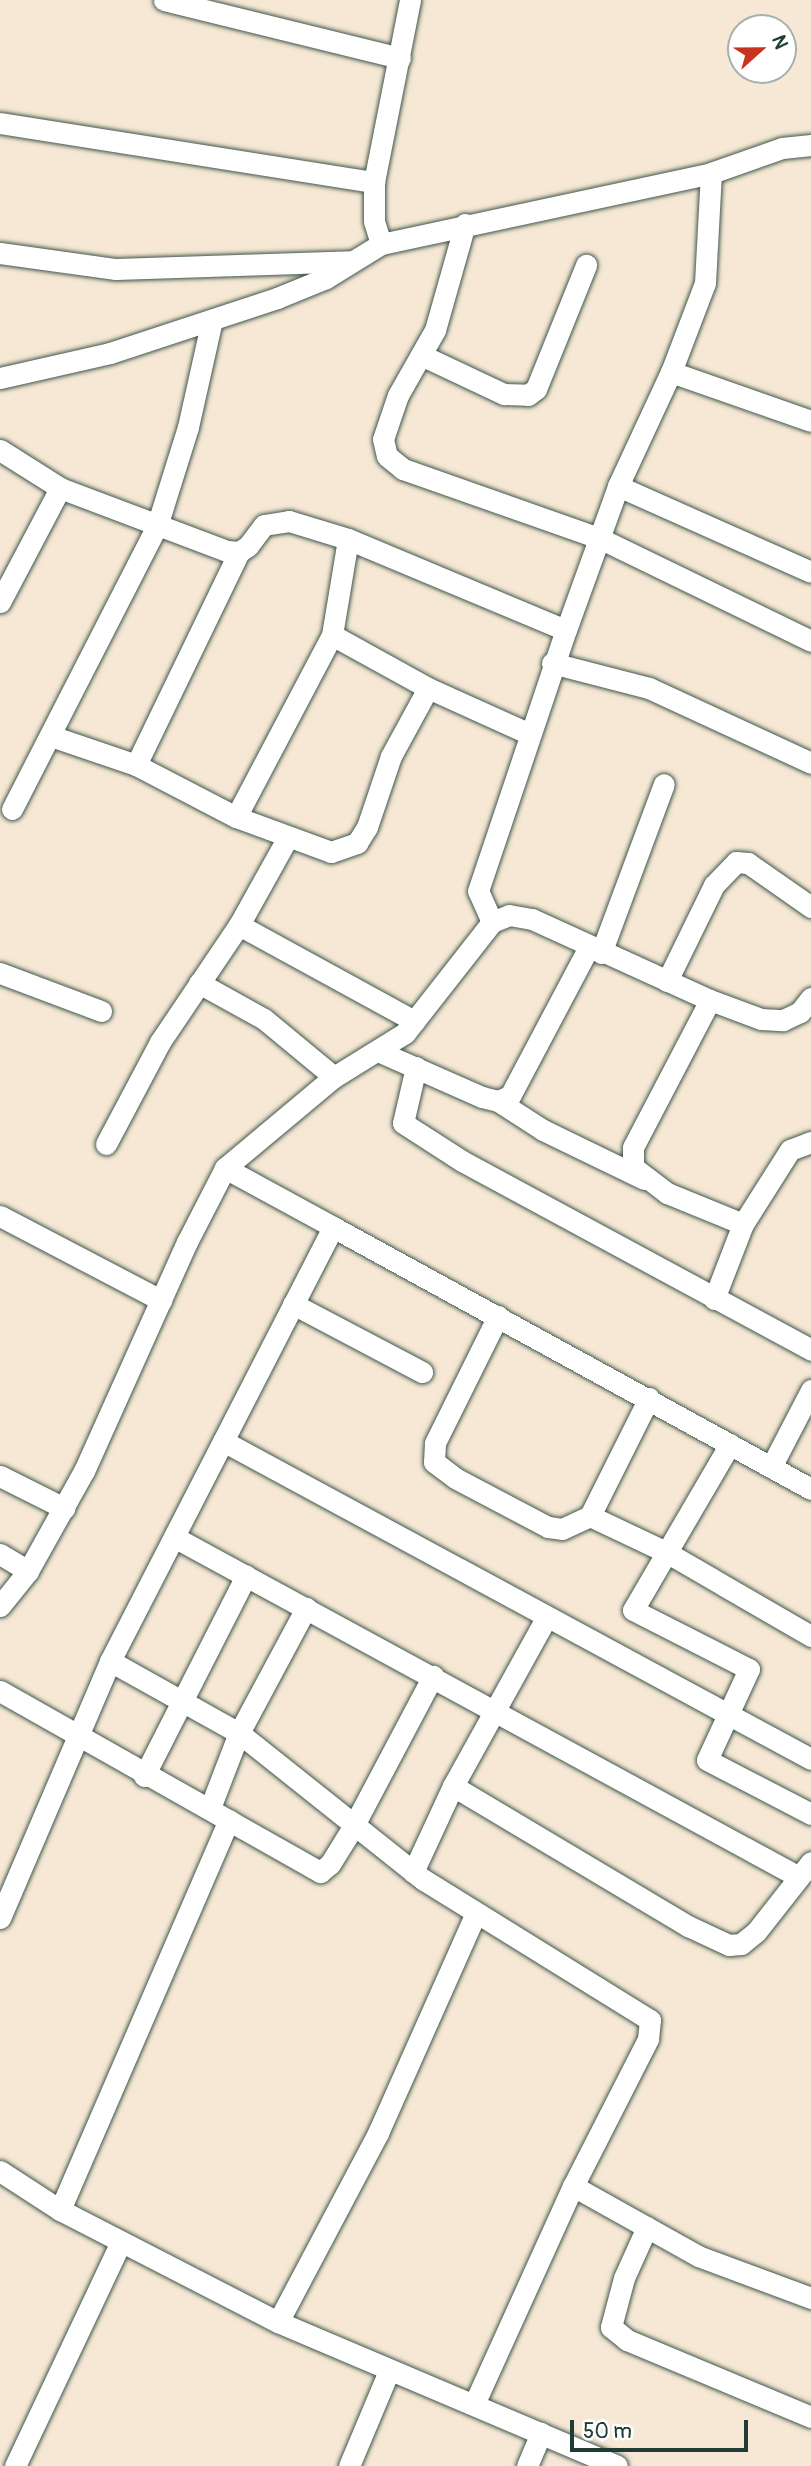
<!DOCTYPE html>
<style>
body{margin:0}
#map{position:relative;width:811px;height:2466px;overflow:hidden;background:#f6e8d4;font-family:Pangolin,sans-serif}
div>[style]{position:absolute}
.roads{filter:drop-shadow(0 0 2px #3f574c) drop-shadow(0 0 2px #3f574c)}
.minor>*{height:21px;margin:-10.5px;padding:0 10.5px;transform-origin:10.5px;border-radius:10.5px;background:#fff}
span{translate:-50% -50%;white-space:nowrap;text-align:center;line-height:1.15;-webkit-text-stroke:5px #fff;paint-order:stroke}
.north{position:absolute;left:727px;top:14px;width:70px;height:70px;box-sizing:border-box;background:#fff;border:2px solid #a5b1ae;border-radius:50%;rotate:69deg;font-size:19px;font-weight:700;line-height:28px;text-align:center;color:#1f3d34}
.north::after{content:'';display:block;margin:auto;width:24px;height:32px;background:#c8321e;clip-path:polygon(50% 0,100% 100%,50% 72%,0 100%)}
.scale{position:absolute;left:570px;top:2420px;width:178px;height:32px;box-sizing:border-box;border:4px solid #1f3d34;border-top:0;padding-left:9px;font-size:21px;line-height:24px;white-space:nowrap;color:#1f3d34;-webkit-text-stroke:5px #fff;paint-order:stroke}
</style>
<div id="map">
<div class="roads">
<div class="minor">
<div style="left:164px;top:0;width:243px;rotate:13.8deg"></div>
<div style="left:0;top:123px;width:379px;rotate:9deg"></div>
<div style="left:465px;top:224px;width:110px;rotate:105.8deg"></div>
<div style="left:435px;top:330px;width:75px;rotate:119.6deg"></div>
<div style="left:398px;top:395px;width:46px;rotate:108.8deg"></div>
<div style="left:383px;top:439px;width:17px;rotate:77deg"></div>
<div style="left:387px;top:456px;width:21px;rotate:39deg"></div>
<div style="left:403px;top:469px;width:208px;rotate:19.4deg"></div>
<div style="left:599px;top:538px;width:236px;rotate:25.9deg"></div>
<div style="left:381px;top:244px;width:24px;rotate:-107deg"></div>
<div style="left:374px;top:221px;width:39px;rotate:-90deg"></div>
<div style="left:374px;top:182px;width:186px;rotate:-78.8deg"></div>
<div style="left:0;top:253px;width:117px;rotate:7.9deg"></div>
<div style="left:116px;top:269px;width:236px;rotate:-1.9deg"></div>
<div style="left:421px;top:355px;width:92px;rotate:25.2deg"></div>
<div style="left:504px;top:394px;width:24px;rotate:2deg"></div>
<div style="left:528px;top:395px;width:10px;rotate:-37deg"></div>
<div style="left:536px;top:389px;width:134px;rotate:-68deg"></div>
<div style="left:671px;top:372px;width:148px;rotate:19.3deg"></div>
<div style="left:0;top:378px;width:113px;rotate:-12.8deg"></div>
<div style="left:110px;top:353px;width:176px;rotate:-18.2deg"></div>
<div style="left:277px;top:298px;width:53px;rotate:-22.2deg"></div>
<div style="left:326px;top:278px;width:65px;rotate:-31.7deg"></div>
<div style="left:381px;top:244px;width:338px;rotate:-12.1deg"></div>
<div style="left:711px;top:173px;width:75px;rotate:-19.4deg"></div>
<div style="left:782px;top:148px;width:29px;rotate:-6deg"></div>
<div style="left:0;top:450px;width:71px;rotate:32.3deg"></div>
<div style="left:60px;top:488px;width:178px;rotate:20.7deg"></div>
<div style="left:227px;top:551px;width:12px;rotate:5deg"></div>
<div style="left:239px;top:552px;width:11px;rotate:-34deg"></div>
<div style="left:248px;top:546px;width:26px;rotate:-53deg"></div>
<div style="left:264px;top:525px;width:25px;rotate:-9deg"></div>
<div style="left:289px;top:521px;width:62px;rotate:17deg"></div>
<div style="left:348px;top:539px;width:236px;rotate:22.7deg"></div>
<div style="left:566px;top:630px;width:153px;rotate:-70.1deg"></div>
<div style="left:618px;top:486px;width:126px;rotate:-65.1deg"></div>
<div style="left:671px;top:372px;width:95px;rotate:-69.1deg"></div>
<div style="left:705px;top:283px;width:110px;rotate:-86.9deg"></div>
<div style="left:618px;top:486px;width:211px;rotate:24deg"></div>
<div style="left:0;top:602px;width:129px;rotate:-62.2deg"></div>
<div style="left:332px;top:635px;width:110px;rotate:28.9deg"></div>
<div style="left:428px;top:688px;width:112px;rotate:24.3deg"></div>
<div style="left:552px;top:663px;width:100px;rotate:14.5deg"></div>
<div style="left:649px;top:688px;width:179px;rotate:24.8deg"></div>
<div style="left:51px;top:736px;width:90px;rotate:18.8deg"></div>
<div style="left:136px;top:765px;width:113px;rotate:27.5deg"></div>
<div style="left:236px;top:817px;width:101px;rotate:20.2deg"></div>
<div style="left:331px;top:852px;width:28px;rotate:-19deg"></div>
<div style="left:357px;top:843px;width:19px;rotate:-58deg"></div>
<div style="left:367px;top:827px;width:75px;rotate:-71.3deg"></div>
<div style="left:391px;top:756px;width:77px;rotate:-61.4deg"></div>
<div style="left:136px;top:765px;width:237px;rotate:-64.2deg"></div>
<div style="left:12px;top:809px;width:318px;rotate:-62.9deg"></div>
<div style="left:157px;top:526px;width:104px;rotate:-72.6deg"></div>
<div style="left:188px;top:427px;width:110px;rotate:-77.4deg"></div>
<div style="left:236px;top:817px;width:206px;rotate:-62.2deg"></div>
<div style="left:332px;top:635px;width:97px;rotate:-80.5deg"></div>
<div style="left:492px;top:922px;width:34px;rotate:-114deg"></div>
<div style="left:478px;top:891px;width:275px;rotate:-71.4deg"></div>
<div style="left:239px;top:925px;width:200px;rotate:28.7deg"></div>
<div style="left:601px;top:953px;width:180px;rotate:-69.6deg"></div>
<div style="left:0;top:973px;width:108px;rotate:20.6deg"></div>
<div style="left:667px;top:981px;width:107px;rotate:-63.9deg"></div>
<div style="left:714px;top:885px;width:32px;rotate:-46deg"></div>
<div style="left:736px;top:862px;width:12px;rotate:5deg"></div>
<div style="left:748px;top:863px;width:77px;rotate:34.9deg"></div>
<div style="left:199px;top:983px;width:74px;rotate:29deg"></div>
<div style="left:264px;top:1019px;width:91px;rotate:39.6deg"></div>
<div style="left:334px;top:1077px;width:84px;rotate:-31.8deg"></div>
<div style="left:405px;top:1033px;width:141px;rotate:-51.9deg"></div>
<div style="left:492px;top:922px;width:18px;rotate:-22deg"></div>
<div style="left:509px;top:915px;width:23px;rotate:10deg"></div>
<div style="left:532px;top:919px;width:196px;rotate:24.5deg"></div>
<div style="left:710px;top:1000px;width:166px;rotate:117.6deg"></div>
<div style="left:633px;top:1147px;width:20px;rotate:90deg"></div>
<div style="left:633px;top:1167px;width:43px;rotate:37.4deg"></div>
<div style="left:667px;top:1193px;width:82px;rotate:22.2deg"></div>
<div style="left:710px;top:1000px;width:54px;rotate:20.4deg"></div>
<div style="left:761px;top:1019px;width:22px;rotate:3deg"></div>
<div style="left:783px;top:1020px;width:19px;rotate:-25deg"></div>
<div style="left:800px;top:1012px;width:18px;rotate:-52deg"></div>
<div style="left:380px;top:1052px;width:111px;rotate:23.8deg"></div>
<div style="left:482px;top:1097px;width:16px;rotate:14deg"></div>
<div style="left:498px;top:1101px;width:13px;rotate:-23deg"></div>
<div style="left:510px;top:1096px;width:169px;rotate:-62.1deg"></div>
<div style="left:416px;top:1067px;width:57px;rotate:103.1deg"></div>
<div style="left:403px;top:1123px;width:70px;rotate:32.8deg"></div>
<div style="left:462px;top:1161px;width:397px;rotate:28.4deg"></div>
<div style="left:498px;top:1101px;width:54px;rotate:32.8deg"></div>
<div style="left:543px;top:1130px;width:112px;rotate:25.9deg"></div>
<div style="left:106px;top:1144px;width:115px;rotate:-62.1deg"></div>
<div style="left:160px;top:1042px;width:141px;rotate:-56deg"></div>
<div style="left:239px;top:925px;width:101px;rotate:-60.9deg"></div>
<div style="left:225px;top:1168px;width:123px;rotate:28.6deg"></div>
<div style="left:0;top:1216px;width:182px;rotate:27.6deg"></div>
<div style="left:714px;top:1299px;width:80px;rotate:-68.9deg"></div>
<div style="left:743px;top:1224px;width:88px;rotate:-57.6deg"></div>
<div style="left:790px;top:1150px;width:22px;rotate:-21deg"></div>
<div style="left:293px;top:1304px;width:146px;rotate:27.8deg"></div>
<div style="left:498px;top:1316px;width:142px;rotate:116.4deg"></div>
<div style="left:435px;top:1443px;width:19px;rotate:93deg"></div>
<div style="left:434px;top:1462px;width:26px;rotate:37deg"></div>
<div style="left:455px;top:1478px;width:105px;rotate:27.8deg"></div>
<div style="left:548px;top:1527px;width:14px;rotate:8deg"></div>
<div style="left:562px;top:1529px;width:31px;rotate:-25deg"></div>
<div style="left:649px;top:1398px;width:132px;rotate:116.6deg"></div>
<div style="left:590px;top:1516px;width:84px;rotate:25.3deg"></div>
<div style="left:666px;top:1552px;width:168px;rotate:30.1deg"></div>
<div style="left:223px;top:1441px;width:668px;rotate:28.41deg"></div>
<div style="left:730px;top:1444px;width:192px;rotate:120.3deg"></div>
<div style="left:633px;top:1610px;width:130px;rotate:27deg"></div>
<div style="left:749px;top:1669px;width:100px;rotate:114.8deg"></div>
<div style="left:707px;top:1760px;width:117px;rotate:27.4deg"></div>
<div style="left:771px;top:1467px;width:87px;rotate:-62.5deg"></div>
<div style="left:0;top:1476px;width:72px;rotate:26.6deg"></div>
<div style="left:174px;top:1537px;width:711px;rotate:28.55deg"></div>
<div style="left:0;top:1554px;width:33px;rotate:31deg"></div>
<div style="left:0;top:1606px;width:45px;rotate:-51.3deg"></div>
<div style="left:28px;top:1571px;width:115px;rotate:-60.8deg"></div>
<div style="left:84px;top:1471px;width:251px;rotate:-65.8deg"></div>
<div style="left:187px;top:1242px;width:83px;rotate:-62.8deg"></div>
<div style="left:225px;top:1168px;width:142px;rotate:-39.9deg"></div>
<div style="left:110px;top:1661px;width:148px;rotate:29.2deg"></div>
<div style="left:239px;top:1733px;width:236px;rotate:38.5deg"></div>
<div style="left:424px;top:1880px;width:266px;rotate:31.8deg"></div>
<div style="left:650px;top:2020px;width:19px;rotate:96deg"></div>
<div style="left:648px;top:2039px;width:165px;rotate:117deg"></div>
<div style="left:573px;top:2186px;width:239px;rotate:114.4deg"></div>
<div style="left:0;top:1691px;width:368px;rotate:29.5deg"></div>
<div style="left:320px;top:1872px;width:13px;rotate:-39deg"></div>
<div style="left:330px;top:1864px;width:44px;rotate:-58.1deg"></div>
<div style="left:353px;top:1827px;width:171px;rotate:-62.1deg"></div>
<div style="left:144px;top:1776px;width:225px;rotate:-63deg"></div>
<div style="left:453px;top:1786px;width:274px;rotate:30.8deg"></div>
<div style="left:688px;top:1926px;width:45px;rotate:24.9deg"></div>
<div style="left:729px;top:1945px;width:12px;rotate:-5deg"></div>
<div style="left:741px;top:1944px;width:19px;rotate:-39deg"></div>
<div style="left:756px;top:1932px;width:89px;rotate:-51.8deg"></div>
<div style="left:210px;top:1808px;width:80px;rotate:-68.9deg"></div>
<div style="left:239px;top:1733px;width:142px;rotate:-61.8deg"></div>
<div style="left:413px;top:1872px;width:95px;rotate:-65.1deg"></div>
<div style="left:453px;top:1786px;width:192px;rotate:-61deg"></div>
<div style="left:0;top:1918px;width:280px;rotate:-66.8deg"></div>
<div style="left:110px;top:1661px;width:488px;rotate:-62.8deg"></div>
<div style="left:333px;top:1227px;width:545px;rotate:28.73deg"></div>
<div style="left:0;top:2171px;width:72px;rotate:33deg"></div>
<div style="left:60px;top:2210px;width:245px;rotate:27.2deg"></div>
<div style="left:278px;top:2322px;width:368px;rotate:23deg"></div>
<div style="left:573px;top:2186px;width:143px;rotate:29.2deg"></div>
<div style="left:698px;top:2256px;width:121px;rotate:20.4deg"></div>
<div style="left:60px;top:2210px;width:425px;rotate:-66.6deg"></div>
<div style="left:647px;top:2227px;width:56px;rotate:114.3deg"></div>
<div style="left:624px;top:2278px;width:51px;rotate:104.9deg"></div>
<div style="left:611px;top:2327px;width:21px;rotate:39deg"></div>
<div style="left:627px;top:2340px;width:199px;rotate:22.7deg"></div>
<div style="left:278px;top:2322px;width:214px;rotate:-62.1deg"></div>
<div style="left:378px;top:2133px;width:239px;rotate:-66deg"></div>
<div style="left:15px;top:2466px;width:248px;rotate:-64.7deg"></div>
<div style="left:349px;top:2466px;width:103px;rotate:-67.2deg"></div>
<div style="left:527px;top:2466px;width:36px;rotate:-67deg"></div>
</div>
</div>
<div class="north">N</div>
<div class="scale">50 m</div>
</div>
